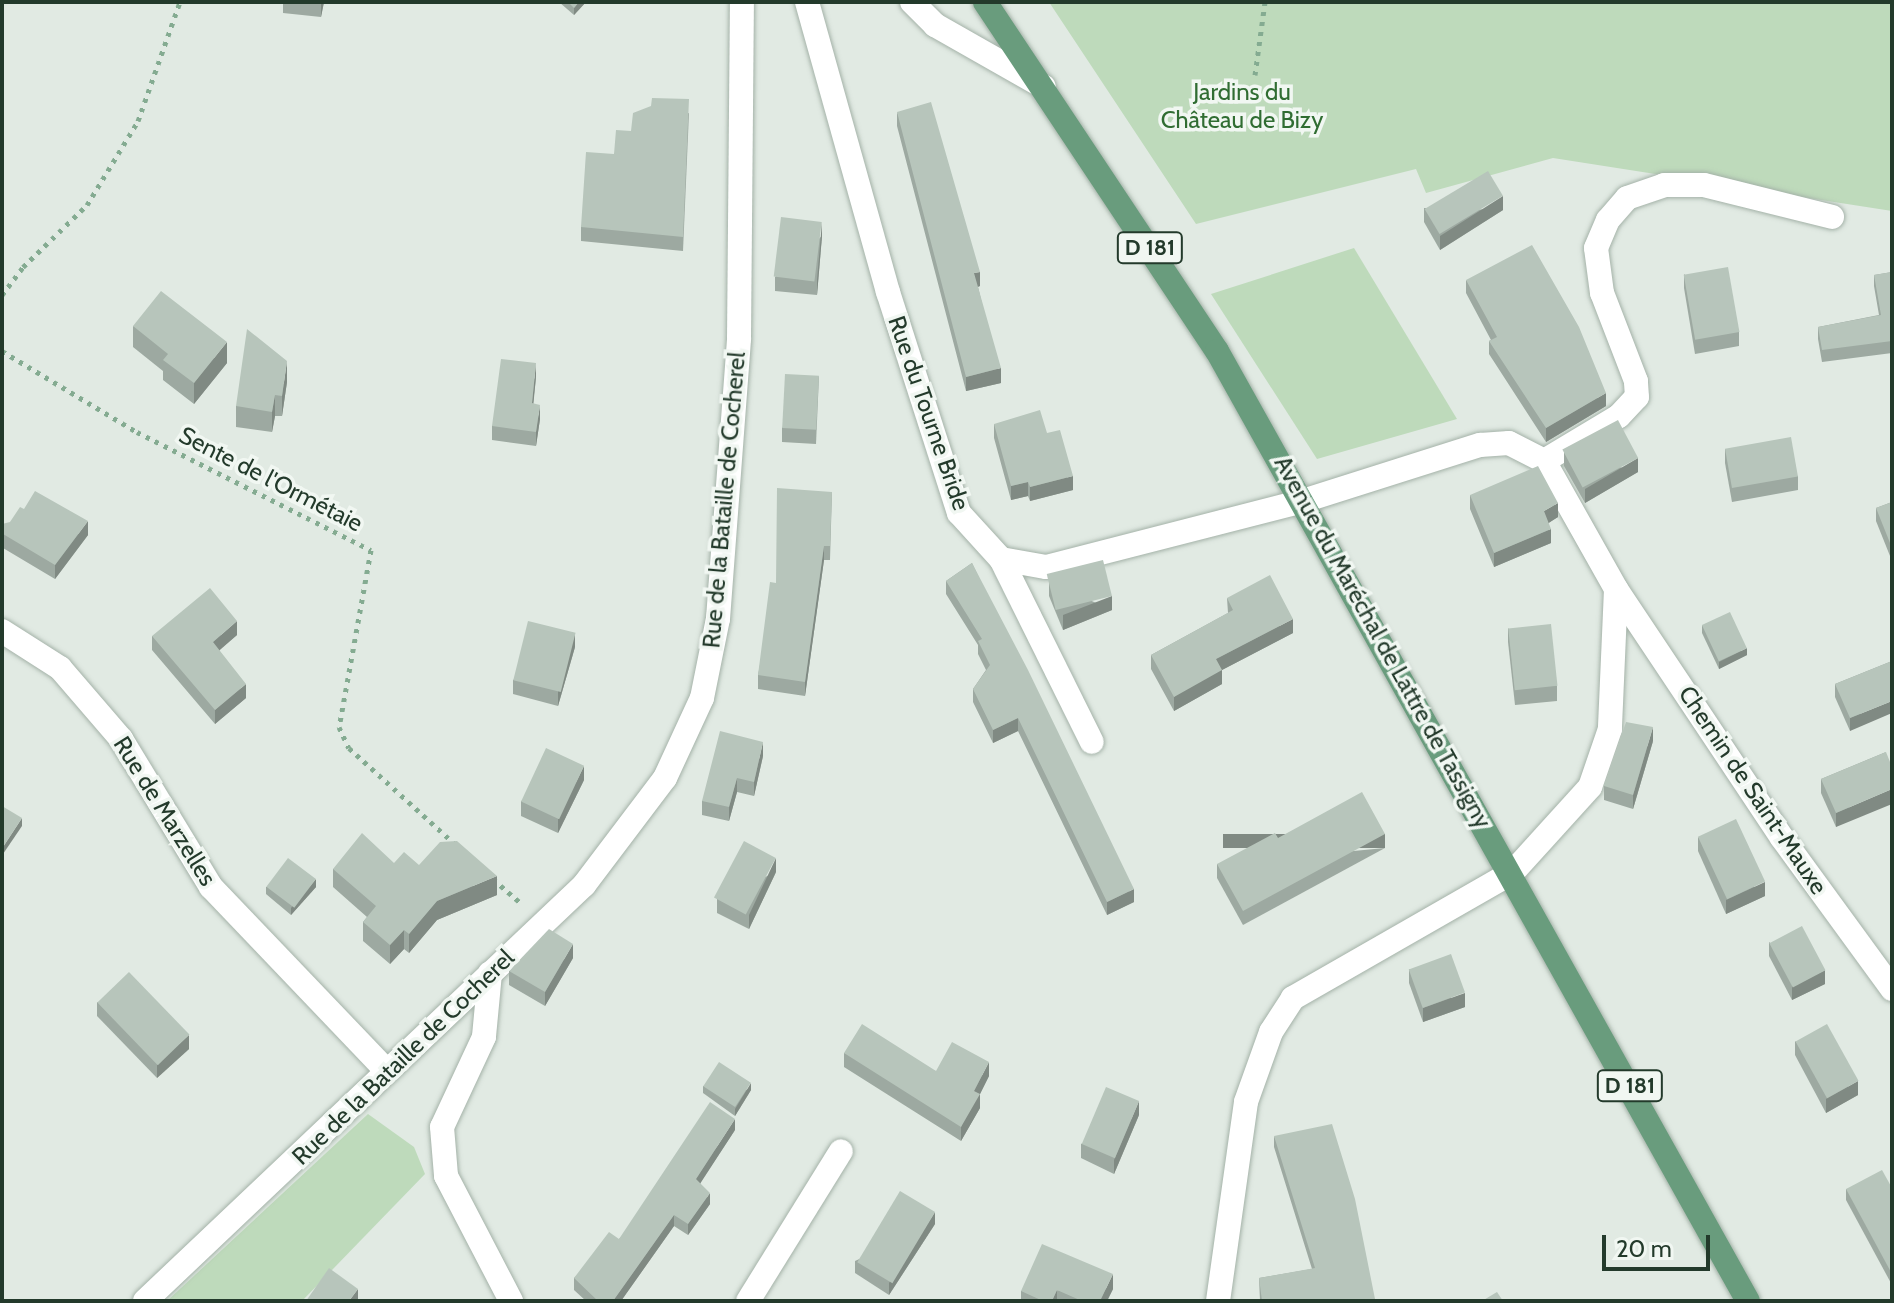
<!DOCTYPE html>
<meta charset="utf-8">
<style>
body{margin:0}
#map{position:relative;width:1894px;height:1303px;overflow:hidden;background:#e1eae3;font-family:Cabin,sans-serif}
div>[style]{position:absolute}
.green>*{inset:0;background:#bedabb}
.path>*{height:5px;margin-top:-2.5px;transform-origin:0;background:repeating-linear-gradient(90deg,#84ab91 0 4px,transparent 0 10px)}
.roads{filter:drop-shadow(0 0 2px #a4b2a8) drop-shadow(0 0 2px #a4b2a8)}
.minor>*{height:24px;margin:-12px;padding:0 12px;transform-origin:12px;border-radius:12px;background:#fff}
.major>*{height:24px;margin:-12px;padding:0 12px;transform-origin:12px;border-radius:12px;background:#699c7d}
.wall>*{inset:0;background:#9da9a1}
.shaded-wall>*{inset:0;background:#808a83;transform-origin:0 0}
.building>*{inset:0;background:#b7c5bb;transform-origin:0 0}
span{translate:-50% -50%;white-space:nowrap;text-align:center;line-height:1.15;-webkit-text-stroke:7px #f1f7f2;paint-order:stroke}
.shield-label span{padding:2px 6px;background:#f1f7f2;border:2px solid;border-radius:6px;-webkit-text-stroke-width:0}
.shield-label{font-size:22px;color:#233a2b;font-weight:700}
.park-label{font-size:24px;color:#306d32}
.street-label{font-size:24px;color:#233a2b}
.frame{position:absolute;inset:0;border:4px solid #233a2b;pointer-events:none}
.scale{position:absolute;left:1602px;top:1235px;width:108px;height:36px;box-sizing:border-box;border:4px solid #233a2b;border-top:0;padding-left:10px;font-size:24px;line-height:28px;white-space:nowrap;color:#233a2b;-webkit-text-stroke:6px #f1f7f2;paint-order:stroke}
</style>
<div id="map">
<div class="green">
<div style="clip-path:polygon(1049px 2px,1892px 2px,1892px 211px,1553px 158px,1426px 193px,1416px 169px,1196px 224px)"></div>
<div style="clip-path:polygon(1354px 248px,1457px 419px,1317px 459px,1211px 294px)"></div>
<div style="clip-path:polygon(368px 1114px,414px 1147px,425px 1174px,302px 1301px,167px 1301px)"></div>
</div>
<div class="path">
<div style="left:1255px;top:75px;width:74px;rotate:-82.2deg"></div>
<div style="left:2px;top:295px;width:35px;rotate:-53deg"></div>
<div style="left:23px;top:267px;width:89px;rotate:-44.1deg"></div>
<div style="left:87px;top:205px;width:98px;rotate:-58.7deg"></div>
<div style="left:138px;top:121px;width:126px;rotate:-70.6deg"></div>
<div style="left:2px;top:351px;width:157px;rotate:31deg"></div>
<div style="left:137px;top:432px;width:262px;rotate:26.8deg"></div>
<div style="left:371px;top:550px;width:180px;rotate:100.2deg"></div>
<div style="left:339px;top:727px;width:23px;rotate:65deg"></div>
<div style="left:349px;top:748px;width:144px;rotate:42.2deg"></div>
<div style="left:493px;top:879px;width:38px;rotate:41deg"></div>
</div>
<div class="roads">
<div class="minor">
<div style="left:807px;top:2px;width:301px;rotate:74.4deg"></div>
<div style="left:888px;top:292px;width:232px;rotate:72.2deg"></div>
<div style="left:959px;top:513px;width:62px;rotate:47.6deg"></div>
<div style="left:1001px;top:559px;width:46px;rotate:10.1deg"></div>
<div style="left:1046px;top:567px;width:265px;rotate:-14.4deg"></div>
<div style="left:1303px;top:501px;width:186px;rotate:-17.6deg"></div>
<div style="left:1480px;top:445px;width:29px;rotate:-4deg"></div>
<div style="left:1509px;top:443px;width:39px;rotate:27deg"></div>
<div style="left:1544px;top:461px;width:147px;rotate:60.6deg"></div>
<div style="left:1616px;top:589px;width:140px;rotate:92.5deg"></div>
<div style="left:1610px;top:729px;width:61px;rotate:109deg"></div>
<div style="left:1590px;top:787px;width:115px;rotate:132.2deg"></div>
<div style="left:1513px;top:872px;width:254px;rotate:150.2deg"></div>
<div style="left:1293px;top:998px;width:40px;rotate:122.9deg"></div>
<div style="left:1271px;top:1032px;width:74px;rotate:109.7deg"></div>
<div style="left:1246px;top:1102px;width:201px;rotate:98deg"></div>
<div style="left:912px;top:2px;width:33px;rotate:45deg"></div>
<div style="left:935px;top:25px;width:125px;rotate:29.6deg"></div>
<div style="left:1544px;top:461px;width:87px;rotate:-31deg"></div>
<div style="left:1619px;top:416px;width:26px;rotate:-47deg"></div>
<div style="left:1637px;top:397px;width:16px;rotate:-94deg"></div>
<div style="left:1636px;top:381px;width:94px;rotate:-111.1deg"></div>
<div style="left:1602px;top:293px;width:45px;rotate:-97.6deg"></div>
<div style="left:1596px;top:248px;width:30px;rotate:-67deg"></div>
<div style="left:1608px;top:220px;width:29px;rotate:-49deg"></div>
<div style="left:1627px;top:198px;width:39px;rotate:-19deg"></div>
<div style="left:1664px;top:185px;width:40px"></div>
<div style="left:1704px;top:185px;width:132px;rotate:14deg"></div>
<div style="left:1001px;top:559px;width:204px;rotate:63.6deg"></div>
<div style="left:1616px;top:589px;width:299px;rotate:56.3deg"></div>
<div style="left:1782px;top:838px;width:187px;rotate:53.9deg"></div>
<div style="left:2px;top:631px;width:69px;rotate:32.5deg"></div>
<div style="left:60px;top:668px;width:94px;rotate:49.3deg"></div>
<div style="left:121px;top:739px;width:173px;rotate:58.7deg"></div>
<div style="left:211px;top:887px;width:253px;rotate:46.3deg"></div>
<div style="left:490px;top:973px;width:64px;rotate:95.4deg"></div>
<div style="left:484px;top:1037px;width:99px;rotate:115deg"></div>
<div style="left:442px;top:1127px;width:49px;rotate:85.3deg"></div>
<div style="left:446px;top:1176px;width:141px;rotate:62.5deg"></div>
<div style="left:145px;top:1301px;width:605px;rotate:-43.46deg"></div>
<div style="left:584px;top:885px;width:134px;rotate:-52.9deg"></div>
<div style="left:665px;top:778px;width:88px;rotate:-65.2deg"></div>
<div style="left:702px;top:698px;width:81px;rotate:-78.6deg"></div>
<div style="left:718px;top:619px;width:282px;rotate:-85.7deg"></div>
<div style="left:739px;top:338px;width:336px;rotate:-89.5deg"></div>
<div style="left:748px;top:1301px;width:176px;rotate:-58.2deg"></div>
</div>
<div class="major">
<div style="left:985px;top:2px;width:419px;rotate:56.4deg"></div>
<div style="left:1217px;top:351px;width:1088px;rotate:60.8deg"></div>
</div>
</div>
<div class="wall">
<div style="clip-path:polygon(283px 2px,324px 2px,321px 17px,283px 13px)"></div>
<div style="clip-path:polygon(559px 2px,586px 2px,574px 15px)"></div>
<div style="clip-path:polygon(897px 112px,980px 286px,978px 287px,1001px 383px,966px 391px,897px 126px)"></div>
<div style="clip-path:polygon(689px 113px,683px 251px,581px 241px,581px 227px,614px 154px,631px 131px)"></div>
<div style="clip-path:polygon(1424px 208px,1503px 210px,1440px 250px,1424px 222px)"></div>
<div style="clip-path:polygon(822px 236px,817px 295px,775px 291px,775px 277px)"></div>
<div style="clip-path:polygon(1892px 272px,1892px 353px,1822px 362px,1818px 339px,1818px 327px,1879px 315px,1874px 286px,1874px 275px)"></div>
<div style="clip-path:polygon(1684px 274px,1739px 332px,1739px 346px,1695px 354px,1684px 288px)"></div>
<div style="clip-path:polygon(1466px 280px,1606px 406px,1546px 442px,1489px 354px,1489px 341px,1491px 340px,1466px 293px)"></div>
<div style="clip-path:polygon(133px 326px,227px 363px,194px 404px,163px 380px,163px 371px,133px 347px)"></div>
<div style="clip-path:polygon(819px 376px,816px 444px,782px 442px,782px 428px)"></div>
<div style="clip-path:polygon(536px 377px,533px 404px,540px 419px,536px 446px,492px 440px,492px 426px)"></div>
<div style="clip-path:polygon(287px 382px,282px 416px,275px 416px,272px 432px,236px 427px,236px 406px)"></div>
<div style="clip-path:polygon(994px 424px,1047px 433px,1073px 490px,1030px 501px,1028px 496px,1011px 500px,994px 438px)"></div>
<div style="clip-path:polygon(1725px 449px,1798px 476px,1798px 490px,1732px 502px,1725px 463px)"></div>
<div style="clip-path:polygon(1564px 452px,1638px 472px,1585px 503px,1564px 466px)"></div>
<div style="clip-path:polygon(832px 492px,830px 560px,824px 560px,805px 696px,758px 689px,758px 675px,776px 583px)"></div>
<div style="clip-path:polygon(1470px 495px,1558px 517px,1548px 523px,1551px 543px,1494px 567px,1470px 509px)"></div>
<div style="clip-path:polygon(1892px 502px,1892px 561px,1876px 521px,1876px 508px)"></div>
<div style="clip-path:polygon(2px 524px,88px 535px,55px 579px,3px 548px,2px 549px)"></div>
<div style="clip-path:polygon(972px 563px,1134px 902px,1107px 915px,1018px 731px,993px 743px,973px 702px,973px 689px,986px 670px,978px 654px,978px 645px,946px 594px,946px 581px)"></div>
<div style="clip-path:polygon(1049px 582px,1112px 610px,1063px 630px,1049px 596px)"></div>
<div style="clip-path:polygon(1227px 598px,1293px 633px,1222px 670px,1222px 684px,1174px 711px,1151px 669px,1151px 655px,1228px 613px)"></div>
<div style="clip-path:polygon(1702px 625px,1747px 655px,1719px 669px,1702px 633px)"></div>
<div style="clip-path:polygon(1508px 628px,1557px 686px,1557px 701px,1515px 705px,1508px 642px)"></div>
<div style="clip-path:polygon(237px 635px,219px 650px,246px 698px,215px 724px,152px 650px,152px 636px)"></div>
<div style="clip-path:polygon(575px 647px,558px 706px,513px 694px,513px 680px)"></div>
<div style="clip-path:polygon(1892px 661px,1850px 731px,1835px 697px,1835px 684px)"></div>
<div style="clip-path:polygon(1653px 741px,1633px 809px,1604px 800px,1604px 786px)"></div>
<div style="clip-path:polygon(1886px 752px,1836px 827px,1821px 793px,1821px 779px)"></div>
<div style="clip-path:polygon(763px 756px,754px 796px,737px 792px,729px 821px,702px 815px,702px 801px)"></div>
<div style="clip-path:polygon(584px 780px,558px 833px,521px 816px,521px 801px)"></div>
<div style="clip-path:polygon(1698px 837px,1765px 896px,1726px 914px,1698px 851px)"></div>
<div style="clip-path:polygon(1385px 848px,1243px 925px,1217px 878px,1217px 864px)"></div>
<div style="clip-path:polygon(394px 863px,419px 865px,497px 895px,437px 920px,409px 953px,404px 949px,390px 964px,363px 941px,363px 922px,367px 917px,333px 887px,333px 869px)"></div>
<div style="clip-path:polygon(776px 872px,749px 929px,717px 913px,717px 899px)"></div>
<div style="clip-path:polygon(266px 887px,316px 887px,291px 915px,266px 894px)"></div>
<div style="clip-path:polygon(1769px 942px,1825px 984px,1792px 1000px,1769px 956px)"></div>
<div style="clip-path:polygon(573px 958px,545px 1006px,509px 985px,509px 971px)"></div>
<div style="clip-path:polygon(1409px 969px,1465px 1007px,1423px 1022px,1409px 983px)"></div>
<div style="clip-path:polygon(97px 1002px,189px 1049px,157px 1078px,97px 1016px)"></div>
<div style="clip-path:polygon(1795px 1041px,1858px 1095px,1826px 1113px,1795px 1055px)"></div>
<div style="clip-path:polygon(844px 1053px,936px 1071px,989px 1076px,980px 1094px,980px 1108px,961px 1141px,844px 1067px)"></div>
<div style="clip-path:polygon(703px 1086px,751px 1090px,735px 1116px,703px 1093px)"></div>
<div style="clip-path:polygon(1139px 1115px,1114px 1174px,1081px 1158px,1081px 1144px)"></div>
<div style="clip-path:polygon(735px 1130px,700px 1183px,710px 1204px,688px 1235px,674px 1226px,621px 1301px,586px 1301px,574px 1290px,574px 1278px,619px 1239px)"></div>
<div style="clip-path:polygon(1274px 1136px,1375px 1301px,1260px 1301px,1259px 1278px,1312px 1269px,1274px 1147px)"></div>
<div style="clip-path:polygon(1892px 1188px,1892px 1285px,1846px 1200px,1846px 1189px)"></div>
<div style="clip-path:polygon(935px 1224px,889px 1295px,855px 1273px,855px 1261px)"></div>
<div style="clip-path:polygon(1113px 1289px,1107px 1301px,1021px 1301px,1021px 1291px)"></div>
</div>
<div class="shaded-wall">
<div style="clip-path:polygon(321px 2px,324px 2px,321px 17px)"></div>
<div style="clip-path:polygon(579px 2px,586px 2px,574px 15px,574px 8px)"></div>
<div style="clip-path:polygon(1503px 196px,1503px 210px,1440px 250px,1440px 236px)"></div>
<div style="clip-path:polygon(822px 222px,822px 236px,817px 295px,817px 280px)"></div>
<div style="clip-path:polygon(980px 272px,980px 286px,974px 288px,974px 273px)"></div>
<div style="clip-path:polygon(227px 342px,227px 363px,194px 404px,194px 383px)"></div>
<div style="clip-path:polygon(287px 361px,287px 382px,282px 416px,282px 396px)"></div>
<div style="clip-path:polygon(536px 363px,536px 377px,532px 418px,532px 403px)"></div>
<div style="clip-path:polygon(1001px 368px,1001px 383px,966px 391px,966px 377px)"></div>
<div style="clip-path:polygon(1606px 393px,1606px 406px,1546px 442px,1546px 428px)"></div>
<div style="clip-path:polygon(275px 395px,275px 416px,272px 432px,272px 412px)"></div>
<div style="clip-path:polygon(540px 405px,540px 419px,536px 446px,536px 432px)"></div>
<div style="clip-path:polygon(1638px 458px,1638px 472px,1585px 503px,1585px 489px)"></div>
<div style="clip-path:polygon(1073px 476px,1073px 490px,1030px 501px,1030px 487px)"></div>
<div style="clip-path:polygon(1028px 482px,1028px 496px,1011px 500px,1011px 486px)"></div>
<div style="clip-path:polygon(1558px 503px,1558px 517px,1544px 526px,1544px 511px)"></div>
<div style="clip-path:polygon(88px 521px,88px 535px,55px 579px,55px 565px)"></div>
<div style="clip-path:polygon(1551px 529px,1551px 543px,1494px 567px,1494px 553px)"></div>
<div style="clip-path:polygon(824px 546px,824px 560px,805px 696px,805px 682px)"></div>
<div style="clip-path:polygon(1112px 596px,1112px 610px,1063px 630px,1063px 615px)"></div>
<div style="clip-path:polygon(1293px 619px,1293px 633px,1222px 670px,1222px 684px,1174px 711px,1174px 697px,1216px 659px)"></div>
<div style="clip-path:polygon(237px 621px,237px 635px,213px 656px,213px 642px)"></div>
<div style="clip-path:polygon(575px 633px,575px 647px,558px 706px,558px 692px)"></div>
<div style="clip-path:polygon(1747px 648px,1747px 655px,1719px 669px,1719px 662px)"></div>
<div style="clip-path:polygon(246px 684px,246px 698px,215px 724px,215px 710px)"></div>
<div style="clip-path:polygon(1892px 701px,1892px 713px,1850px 731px,1850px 718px)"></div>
<div style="clip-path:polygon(1018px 718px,1018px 731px,993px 743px,993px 730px)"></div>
<div style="clip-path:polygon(1653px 727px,1653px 741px,1633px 809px,1633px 795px)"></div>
<div style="clip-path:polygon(763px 742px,763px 756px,754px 796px,754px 782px)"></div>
<div style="clip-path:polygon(584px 766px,584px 780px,558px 833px,558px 819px)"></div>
<div style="clip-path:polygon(737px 778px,737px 792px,729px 821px,729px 807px)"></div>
<div style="clip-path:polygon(1892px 789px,1892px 804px,1836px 827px,1836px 813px)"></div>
<div style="clip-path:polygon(22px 818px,22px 826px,3px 854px,3px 847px)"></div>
<div style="left:1385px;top:834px;width:14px;height:162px;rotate:90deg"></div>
<div style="clip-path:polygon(776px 858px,776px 872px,749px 929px,749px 915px)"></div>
<div style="clip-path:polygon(497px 876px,497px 895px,437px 920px,409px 953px,409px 934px,437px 901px)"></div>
<div style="clip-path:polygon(316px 879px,316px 887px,291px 915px,291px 908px)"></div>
<div style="clip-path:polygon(1765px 882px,1765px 896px,1726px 914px,1726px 900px)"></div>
<div style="clip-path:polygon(1134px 889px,1134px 902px,1107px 915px,1107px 902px)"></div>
<div style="clip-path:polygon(404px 930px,404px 949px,390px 964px,390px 945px)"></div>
<div style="clip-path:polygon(573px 944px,573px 958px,545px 1006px,545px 992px)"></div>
<div style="clip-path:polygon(1825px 970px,1825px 984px,1792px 1000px,1792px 986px)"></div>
<div style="clip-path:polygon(1465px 993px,1465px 1007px,1423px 1022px,1423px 1008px)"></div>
<div style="clip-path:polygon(189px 1035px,189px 1049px,157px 1078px,157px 1064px)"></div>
<div style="clip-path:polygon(989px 1062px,989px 1076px,976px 1102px,980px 1094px,980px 1108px,961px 1141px,961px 1127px,974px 1091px)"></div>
<div style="clip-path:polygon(1858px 1081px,1858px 1095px,1826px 1113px,1826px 1099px)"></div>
<div style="clip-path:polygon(751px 1083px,751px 1090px,735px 1116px,735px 1109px)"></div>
<div style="clip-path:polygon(1139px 1101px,1139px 1115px,1114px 1174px,1114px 1160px)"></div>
<div style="clip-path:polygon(735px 1119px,735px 1130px,696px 1190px,696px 1179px)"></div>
<div style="clip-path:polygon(710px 1193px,710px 1204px,688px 1235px,688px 1224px)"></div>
<div style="clip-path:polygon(935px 1212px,935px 1224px,889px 1295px,889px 1283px)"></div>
<div style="clip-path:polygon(674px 1215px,674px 1226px,621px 1301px,613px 1301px)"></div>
<div style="clip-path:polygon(1113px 1274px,1113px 1289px,1107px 1301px,1100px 1301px)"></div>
<div style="clip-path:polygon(358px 1289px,358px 1301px,349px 1301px)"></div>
<div style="clip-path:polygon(1057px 1290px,1057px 1301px,1052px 1301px)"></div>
</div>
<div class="building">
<div style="clip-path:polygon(568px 2px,579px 2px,574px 8px)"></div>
<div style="clip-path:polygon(652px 98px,689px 99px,683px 237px,581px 227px,586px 152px,614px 154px,616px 130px,631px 131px,633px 113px,651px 106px)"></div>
<div style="clip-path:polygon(931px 102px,980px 272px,974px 273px,1001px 368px,966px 377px,897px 112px)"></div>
<div style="left:1488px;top:171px;width:29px;height:74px;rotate:59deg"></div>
<div style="left:781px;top:217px;width:41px;height:60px;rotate:7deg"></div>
<div style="clip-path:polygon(1532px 245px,1579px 327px,1606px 393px,1546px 428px,1489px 341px,1497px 337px,1466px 280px)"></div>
<div style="left:1728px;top:267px;width:66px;height:45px;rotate:80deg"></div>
<div style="clip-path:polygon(1892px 272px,1892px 341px,1822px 350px,1818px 327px,1881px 315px,1874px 275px)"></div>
<div style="clip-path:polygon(161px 291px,227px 342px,194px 383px,163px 360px,168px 354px,133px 326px)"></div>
<div style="clip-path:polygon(247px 329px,287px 361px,282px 396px,275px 395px,272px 412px,236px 406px)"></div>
<div style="clip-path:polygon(501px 359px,536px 363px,532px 403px,540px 405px,536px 432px,492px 426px)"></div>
<div style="left:785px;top:374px;width:34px;height:54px;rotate:3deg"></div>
<div style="clip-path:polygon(1040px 410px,1047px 433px,1060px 430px,1073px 476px,1030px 487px,1028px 482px,1011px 486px,994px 424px)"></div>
<div style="left:1618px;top:420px;width:43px;height:63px;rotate:62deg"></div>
<div style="left:1791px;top:437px;width:40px;height:67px;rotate:80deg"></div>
<div style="clip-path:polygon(1538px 466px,1558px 503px,1544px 511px,1551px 529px,1494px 553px,1470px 495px)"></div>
<div style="clip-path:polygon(777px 488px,832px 492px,830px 546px,824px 546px,805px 682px,758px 675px,770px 582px,776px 583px)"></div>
<div style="clip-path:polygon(35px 491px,88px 521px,55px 565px,3px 534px,2px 535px,2px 524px,10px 522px,20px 507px,24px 509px)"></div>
<div style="clip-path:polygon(1892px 502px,1892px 548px,1876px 508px)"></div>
<div style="left:1103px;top:560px;width:37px;height:58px;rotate:76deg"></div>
<div style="clip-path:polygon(972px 563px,1028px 670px,1134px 889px,1107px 902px,1018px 718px,993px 730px,973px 689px,990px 665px,978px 641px,982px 639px,946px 581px)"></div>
<div style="clip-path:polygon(1270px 575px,1293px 619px,1216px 659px,1222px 670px,1174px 697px,1151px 655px,1233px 610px,1227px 598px)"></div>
<div style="clip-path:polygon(210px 588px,237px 621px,213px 642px,246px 684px,215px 710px,152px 636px)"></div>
<div style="left:1730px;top:612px;width:40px;height:31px;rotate:65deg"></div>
<div style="left:528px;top:621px;width:49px;height:61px;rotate:14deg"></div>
<div style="left:1551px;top:624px;width:62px;height:43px;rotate:84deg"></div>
<div style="clip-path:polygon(1892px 661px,1892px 701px,1850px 718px,1835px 684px)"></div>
<div style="clip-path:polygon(1626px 722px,1653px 727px,1633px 795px,1604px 786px)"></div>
<div style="clip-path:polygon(720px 731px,763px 742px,754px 782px,737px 778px,729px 807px,702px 801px)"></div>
<div style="left:546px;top:748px;width:42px;height:59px;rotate:25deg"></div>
<div style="clip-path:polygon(1886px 752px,1892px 767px,1892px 789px,1836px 813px,1821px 779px)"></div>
<div style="clip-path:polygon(1362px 792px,1385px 834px,1243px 911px,1217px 864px,1275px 833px,1278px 838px)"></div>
<div style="clip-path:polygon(2px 806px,22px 818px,3px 847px,2px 846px)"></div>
<div style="left:1736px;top:819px;width:69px;height:42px;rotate:65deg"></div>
<div style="clip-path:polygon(362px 833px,394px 863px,404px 852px,419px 865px,440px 842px,457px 841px,497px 876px,437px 901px,409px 934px,404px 930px,390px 945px,363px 922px,376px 906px,333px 869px)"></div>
<div style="left:744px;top:841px;width:36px;height:64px;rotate:28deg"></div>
<div style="left:288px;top:858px;width:35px;height:36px;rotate:37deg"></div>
<div style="left:1802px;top:926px;width:50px;height:37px;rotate:62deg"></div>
<div style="clip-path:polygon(549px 929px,573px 944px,545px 992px,509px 971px)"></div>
<div style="left:1451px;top:954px;width:41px;height:45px;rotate:70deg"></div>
<div style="left:129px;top:972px;width:87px;height:44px;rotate:46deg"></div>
<div style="clip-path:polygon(862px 1024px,936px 1071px,952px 1042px,989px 1062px,974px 1091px,980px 1094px,961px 1127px,844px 1053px)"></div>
<div style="left:1827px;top:1024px;width:65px;height:36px;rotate:61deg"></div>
<div style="left:719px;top:1062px;width:38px;height:29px;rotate:33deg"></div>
<div style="left:1106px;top:1087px;width:36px;height:62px;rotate:23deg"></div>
<div style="clip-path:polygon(710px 1102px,735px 1119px,696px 1179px,710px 1193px,688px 1224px,674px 1215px,613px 1301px,598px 1301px,574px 1278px,609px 1232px,619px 1239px)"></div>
<div style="clip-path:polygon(1332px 1124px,1355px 1199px,1375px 1299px,1366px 1301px,1262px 1301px,1259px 1278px,1315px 1268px,1274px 1136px)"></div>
<div style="clip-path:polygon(1882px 1170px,1892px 1188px,1892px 1274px,1846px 1189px)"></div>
<div style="left:900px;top:1191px;width:41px;height:83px;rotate:31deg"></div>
<div style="clip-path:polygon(1042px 1244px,1113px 1274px,1100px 1301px,1082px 1301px,1057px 1290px,1052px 1301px,1043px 1301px,1021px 1291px)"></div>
<div style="clip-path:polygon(329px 1268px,358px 1289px,349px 1301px,306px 1301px)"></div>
<div style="clip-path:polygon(1497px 1292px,1503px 1301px,1482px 1301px)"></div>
</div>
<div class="shield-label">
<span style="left:1150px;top:248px">D 181</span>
<span style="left:1630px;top:1086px">D 181</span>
</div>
<div class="park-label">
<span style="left:1242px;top:106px">Jardins du<br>Château de Bizy</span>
</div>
<div class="street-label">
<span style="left:929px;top:413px;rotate:71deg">Rue du Tourne Bride</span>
<span style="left:271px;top:479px;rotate:27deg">Sente de l'Ormétaie</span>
<span style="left:724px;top:500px;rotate:-85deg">Rue de la Bataille de Cocherel</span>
<span style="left:1383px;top:642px;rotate:61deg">Avenue du Maréchal de Lattre de Tassigny</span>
<span style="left:1753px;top:790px;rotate:56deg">Chemin de Saint-Mauxe</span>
<span style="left:165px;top:811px;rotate:58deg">Rue de Marzelles</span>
<span style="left:403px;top:1057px;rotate:-44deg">Rue de la Bataille de Cocherel</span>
</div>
<div class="frame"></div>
<div class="scale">20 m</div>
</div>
